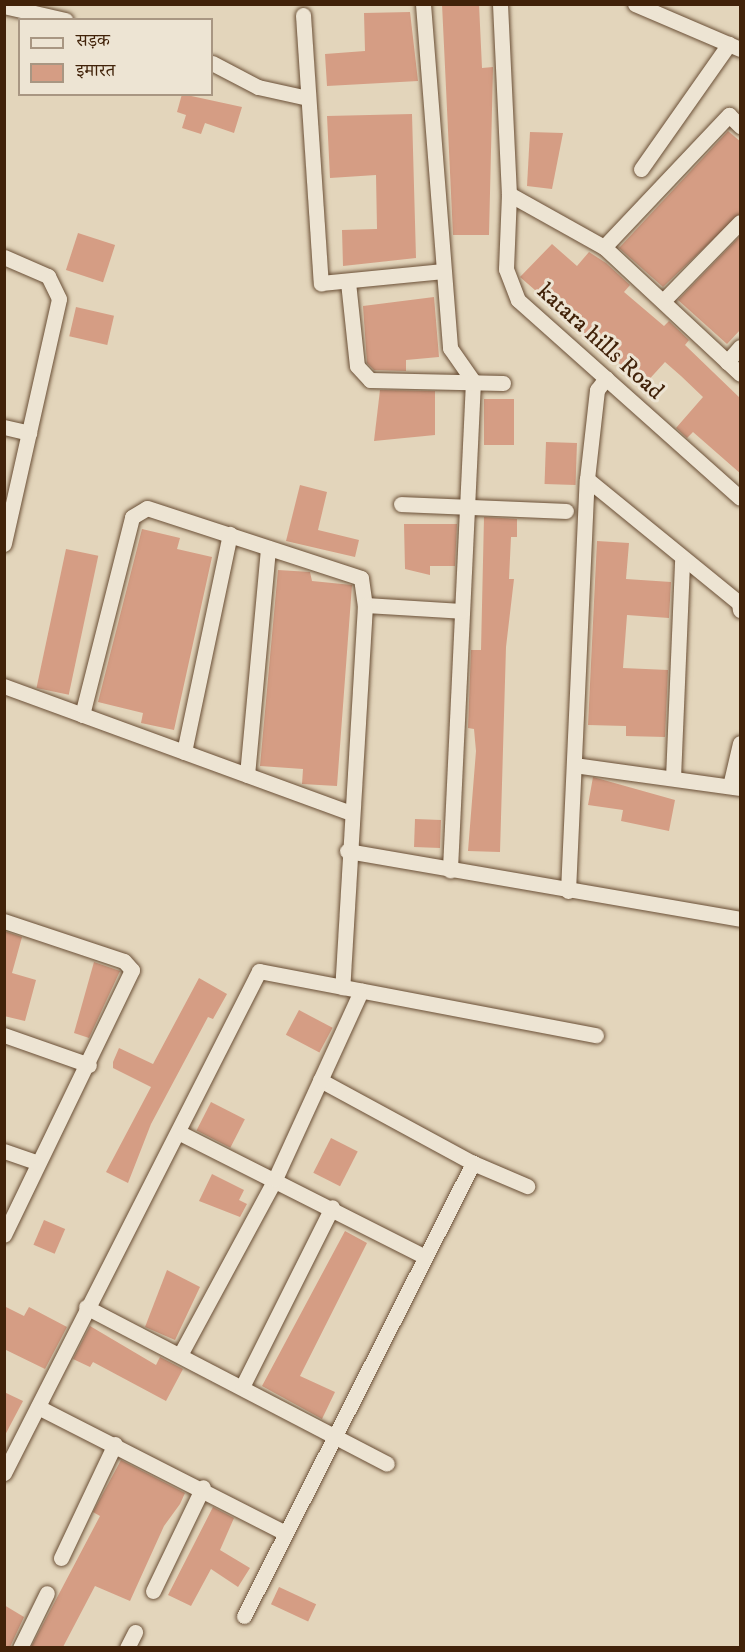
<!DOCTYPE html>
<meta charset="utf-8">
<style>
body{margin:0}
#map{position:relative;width:745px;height:1652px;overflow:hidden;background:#e3d5bb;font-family:"IM FELL DW Pica","Noto Serif Devanagari",serif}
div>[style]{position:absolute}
.building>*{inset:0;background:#d59d84;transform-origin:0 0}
.roads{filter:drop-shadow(0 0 2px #6a4f36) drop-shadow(0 0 2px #6a4f36)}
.street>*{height:15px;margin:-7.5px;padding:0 7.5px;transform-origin:7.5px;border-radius:7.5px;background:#ede4d3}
span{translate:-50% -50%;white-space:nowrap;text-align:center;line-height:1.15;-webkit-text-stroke:6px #ede4d3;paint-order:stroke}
.street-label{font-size:24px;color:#412209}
.frame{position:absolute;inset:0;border:6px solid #412209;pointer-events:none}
.legend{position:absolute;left:18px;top:18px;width:195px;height:78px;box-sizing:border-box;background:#ede4d3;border:2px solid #a89682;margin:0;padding:8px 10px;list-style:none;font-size:18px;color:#412209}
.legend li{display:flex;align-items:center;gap:12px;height:30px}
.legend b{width:30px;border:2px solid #a89682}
</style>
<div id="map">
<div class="building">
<div style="clip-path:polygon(442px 4px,479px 4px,482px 68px,493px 67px,489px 235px,453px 235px)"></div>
<div style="clip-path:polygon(410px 12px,418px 81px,327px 86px,325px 54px,365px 51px,364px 13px)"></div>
<div style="clip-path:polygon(182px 94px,242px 107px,234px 133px,205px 123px,201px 134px,182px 128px,186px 115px,177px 112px)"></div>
<div style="clip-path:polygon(412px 114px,416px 258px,343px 266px,342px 230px,377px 229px,376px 175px,330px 178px,327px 116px)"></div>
<div style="clip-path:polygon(728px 131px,741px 142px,741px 213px,663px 287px,619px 248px)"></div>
<div style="clip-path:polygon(530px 132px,563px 133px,552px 189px,527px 186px)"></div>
<div style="left:78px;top:233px;width:39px;height:39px;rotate:18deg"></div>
<div style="clip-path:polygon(741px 235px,741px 329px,727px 344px,678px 300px)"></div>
<div style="clip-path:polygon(552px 244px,577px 266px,589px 252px,606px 263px,630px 285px,624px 292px,664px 326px,669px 321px,689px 340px,685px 345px,741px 399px,741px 474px,693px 432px,687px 438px,676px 428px,703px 397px,681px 376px,665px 362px,644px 385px,520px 277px)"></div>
<div style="clip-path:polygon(434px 297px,439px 357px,406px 360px,406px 371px,374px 370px,367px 363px,363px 306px)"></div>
<div style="left:76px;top:307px;width:39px;height:30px;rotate:13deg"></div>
<div style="clip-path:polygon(380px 390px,435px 391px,435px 435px,374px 441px)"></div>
<div style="left:484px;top:399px;width:30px;height:46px"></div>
<div style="left:546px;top:442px;width:31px;height:42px;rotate:2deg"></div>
<div style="clip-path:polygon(300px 485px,327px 492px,318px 530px,359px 540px,355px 557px,286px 541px)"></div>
<div style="clip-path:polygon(484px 517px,517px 519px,517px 537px,511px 537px,509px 579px,514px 579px,506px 647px,500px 852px,468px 851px,476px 751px,474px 729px,468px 728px,471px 650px,481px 650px)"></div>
<div style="clip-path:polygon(404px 524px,457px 524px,455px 566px,430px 566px,430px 575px,405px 569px)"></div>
<div style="clip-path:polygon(142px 529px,180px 538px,177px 549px,212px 557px,174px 730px,141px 723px,143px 713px,98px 702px)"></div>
<div style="clip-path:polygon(597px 541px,629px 543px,626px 579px,671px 582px,669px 618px,627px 615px,623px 668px,668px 670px,665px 737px,626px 736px,626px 726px,588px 725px)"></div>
<div style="left:66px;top:549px;width:33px;height:142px;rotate:12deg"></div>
<div style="clip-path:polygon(278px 570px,310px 572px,312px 581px,352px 585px,337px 786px,302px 784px,303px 769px,260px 766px)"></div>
<div style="clip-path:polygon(593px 777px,675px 800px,669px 831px,621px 821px,623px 810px,588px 805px)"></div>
<div style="left:415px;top:819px;width:26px;height:28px;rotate:2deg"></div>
<div style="clip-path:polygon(4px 931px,22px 937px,12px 973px,36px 980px,25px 1021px,4px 1016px)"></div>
<div style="clip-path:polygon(94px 962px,120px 971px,89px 1038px,74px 1033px)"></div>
<div style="clip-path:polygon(199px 978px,227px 994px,213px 1019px,208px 1017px,151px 1124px,128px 1183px,106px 1172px,151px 1087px,113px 1068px,113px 1062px,119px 1048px,153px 1064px)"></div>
<div style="left:299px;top:1010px;width:38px;height:28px;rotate:28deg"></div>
<div style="left:211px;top:1102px;width:38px;height:32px;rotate:27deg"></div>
<div style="left:331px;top:1138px;width:30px;height:39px;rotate:27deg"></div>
<div style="clip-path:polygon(212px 1174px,244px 1190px,239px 1200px,247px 1204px,240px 1217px,199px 1201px)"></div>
<div style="left:44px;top:1220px;width:23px;height:27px;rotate:23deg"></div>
<div style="clip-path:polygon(345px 1231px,367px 1243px,300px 1376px,335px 1392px,322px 1419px,262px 1386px)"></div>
<div style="clip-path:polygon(167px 1270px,200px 1287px,175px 1340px,145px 1327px)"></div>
<div style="clip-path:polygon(4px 1306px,24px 1316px,29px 1307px,67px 1327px,45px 1369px,4px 1349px)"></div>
<div style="clip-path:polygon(90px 1326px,156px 1365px,160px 1357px,183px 1369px,166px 1401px,93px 1362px,90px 1367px,73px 1359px)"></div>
<div style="clip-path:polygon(4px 1392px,23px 1401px,4px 1437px)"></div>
<div style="clip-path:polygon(121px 1460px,185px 1493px,180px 1504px,164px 1526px,130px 1601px,95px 1586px,63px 1647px,31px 1647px,100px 1516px,93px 1512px)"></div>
<div style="clip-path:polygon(213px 1507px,234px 1518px,220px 1550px,250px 1568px,238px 1587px,211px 1569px,191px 1606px,168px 1595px)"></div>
<div style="left:279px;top:1587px;width:41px;height:19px;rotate:25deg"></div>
<div style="clip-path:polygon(4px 1605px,24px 1617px,10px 1647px,4px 1647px)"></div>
</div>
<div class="roads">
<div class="street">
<div style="left:423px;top:4px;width:345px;rotate:85.5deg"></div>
<div style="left:450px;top:348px;width:40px;rotate:55.1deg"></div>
<div style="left:473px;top:381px;width:490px;rotate:92.7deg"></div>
<div style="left:500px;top:4px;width:190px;rotate:87.3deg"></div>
<div style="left:509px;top:194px;width:75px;rotate:92.3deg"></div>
<div style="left:506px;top:269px;width:33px;rotate:69deg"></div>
<div style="left:518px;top:300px;width:297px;rotate:41.7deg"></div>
<div style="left:635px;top:4px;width:114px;rotate:23.2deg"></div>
<div style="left:4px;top:6px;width:63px;rotate:12.9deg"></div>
<div style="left:303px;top:15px;width:269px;rotate:86.2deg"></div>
<div style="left:321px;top:283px;width:123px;rotate:-5.6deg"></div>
<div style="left:212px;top:63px;width:52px;rotate:27.6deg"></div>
<div style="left:258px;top:87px;width:51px;rotate:12.4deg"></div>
<div style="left:641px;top:169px;width:153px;rotate:-54.9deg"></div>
<div style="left:509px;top:194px;width:109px;rotate:29.2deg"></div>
<div style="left:604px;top:247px;width:186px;rotate:43deg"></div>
<div style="left:604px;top:247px;width:182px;rotate:-46.6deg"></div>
<div style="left:729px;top:115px;width:16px;rotate:45deg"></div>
<div style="left:4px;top:257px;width:48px;rotate:23.4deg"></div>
<div style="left:48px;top:276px;width:25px;rotate:64deg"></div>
<div style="left:59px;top:299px;width:251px;rotate:102.7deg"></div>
<div style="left:348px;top:282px;width:84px;rotate:83.9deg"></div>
<div style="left:357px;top:366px;width:19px;rotate:47deg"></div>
<div style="left:370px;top:380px;width:133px;rotate:1.3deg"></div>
<div style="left:663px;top:301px;width:110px;rotate:-45.7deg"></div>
<div style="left:727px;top:362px;width:20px;rotate:-49deg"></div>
<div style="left:4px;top:427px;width:26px;rotate:13deg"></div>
<div style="left:587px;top:479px;width:196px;rotate:39.2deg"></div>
<div style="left:739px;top:603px;width:7px;rotate:82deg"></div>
<div style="left:401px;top:504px;width:165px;rotate:2.4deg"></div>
<div style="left:365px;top:605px;width:97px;rotate:3.5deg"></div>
<div style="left:4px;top:686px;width:367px;rotate:20.1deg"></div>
<div style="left:82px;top:715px;width:204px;rotate:-75.8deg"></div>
<div style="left:132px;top:517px;width:17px;rotate:-31deg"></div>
<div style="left:147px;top:508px;width:225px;rotate:18.1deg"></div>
<div style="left:361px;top:578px;width:27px;rotate:82deg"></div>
<div style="left:365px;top:605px;width:383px;rotate:93.4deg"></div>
<div style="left:184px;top:752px;width:223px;rotate:-78.1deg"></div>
<div style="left:574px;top:765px;width:168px;rotate:7.9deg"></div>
<div style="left:247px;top:775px;width:228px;rotate:-84.7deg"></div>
<div style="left:673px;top:778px;width:218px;rotate:-87.6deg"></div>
<div style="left:730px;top:786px;width:44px;rotate:-76.9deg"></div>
<div style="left:347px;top:851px;width:399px;rotate:9.8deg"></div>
<div style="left:568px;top:891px;width:412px;rotate:-87.4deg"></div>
<div style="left:587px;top:479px;width:90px;rotate:-83.6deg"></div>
<div style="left:597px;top:390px;width:15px;rotate:-53deg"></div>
<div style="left:4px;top:921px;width:126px;rotate:18.4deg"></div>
<div style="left:124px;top:961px;width:12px;rotate:48deg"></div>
<div style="left:132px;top:970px;width:294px;rotate:115.8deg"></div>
<div style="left:4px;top:1035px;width:90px;rotate:19.4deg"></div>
<div style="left:320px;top:1080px;width:174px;rotate:28.5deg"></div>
<div style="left:473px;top:1163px;width:59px;rotate:23.1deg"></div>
<div style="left:178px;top:1132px;width:277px;rotate:26.8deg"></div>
<div style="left:4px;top:1151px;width:36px;rotate:19deg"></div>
<div style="left:86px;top:1307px;width:339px;rotate:27.5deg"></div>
<div style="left:180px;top:1355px;width:200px;rotate:-61.6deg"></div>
<div style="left:275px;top:1179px;width:207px;rotate:-65.4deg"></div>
<div style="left:242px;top:1387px;width:201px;rotate:-63.4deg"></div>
<div style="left:38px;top:1407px;width:277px;rotate:27deg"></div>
<div style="left:4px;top:1473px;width:563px;rotate:-63.07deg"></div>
<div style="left:259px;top:971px;width:343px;rotate:10.8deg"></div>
<div style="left:61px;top:1558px;width:126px;rotate:-64.7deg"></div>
<div style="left:153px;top:1591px;width:115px;rotate:-64.3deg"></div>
<div style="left:244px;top:1616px;width:508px;rotate:-63.18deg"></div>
<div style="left:20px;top:1648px;width:61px;rotate:-63.9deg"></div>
<div style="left:127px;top:1648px;width:18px;rotate:-63deg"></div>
</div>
</div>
<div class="street-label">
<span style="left:600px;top:342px;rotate:42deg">katara hills Road</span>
</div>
<div class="frame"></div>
<ul class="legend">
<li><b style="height:8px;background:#ede4d3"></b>सड़क</li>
<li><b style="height:16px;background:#d59d84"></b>इमारत</li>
</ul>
</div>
